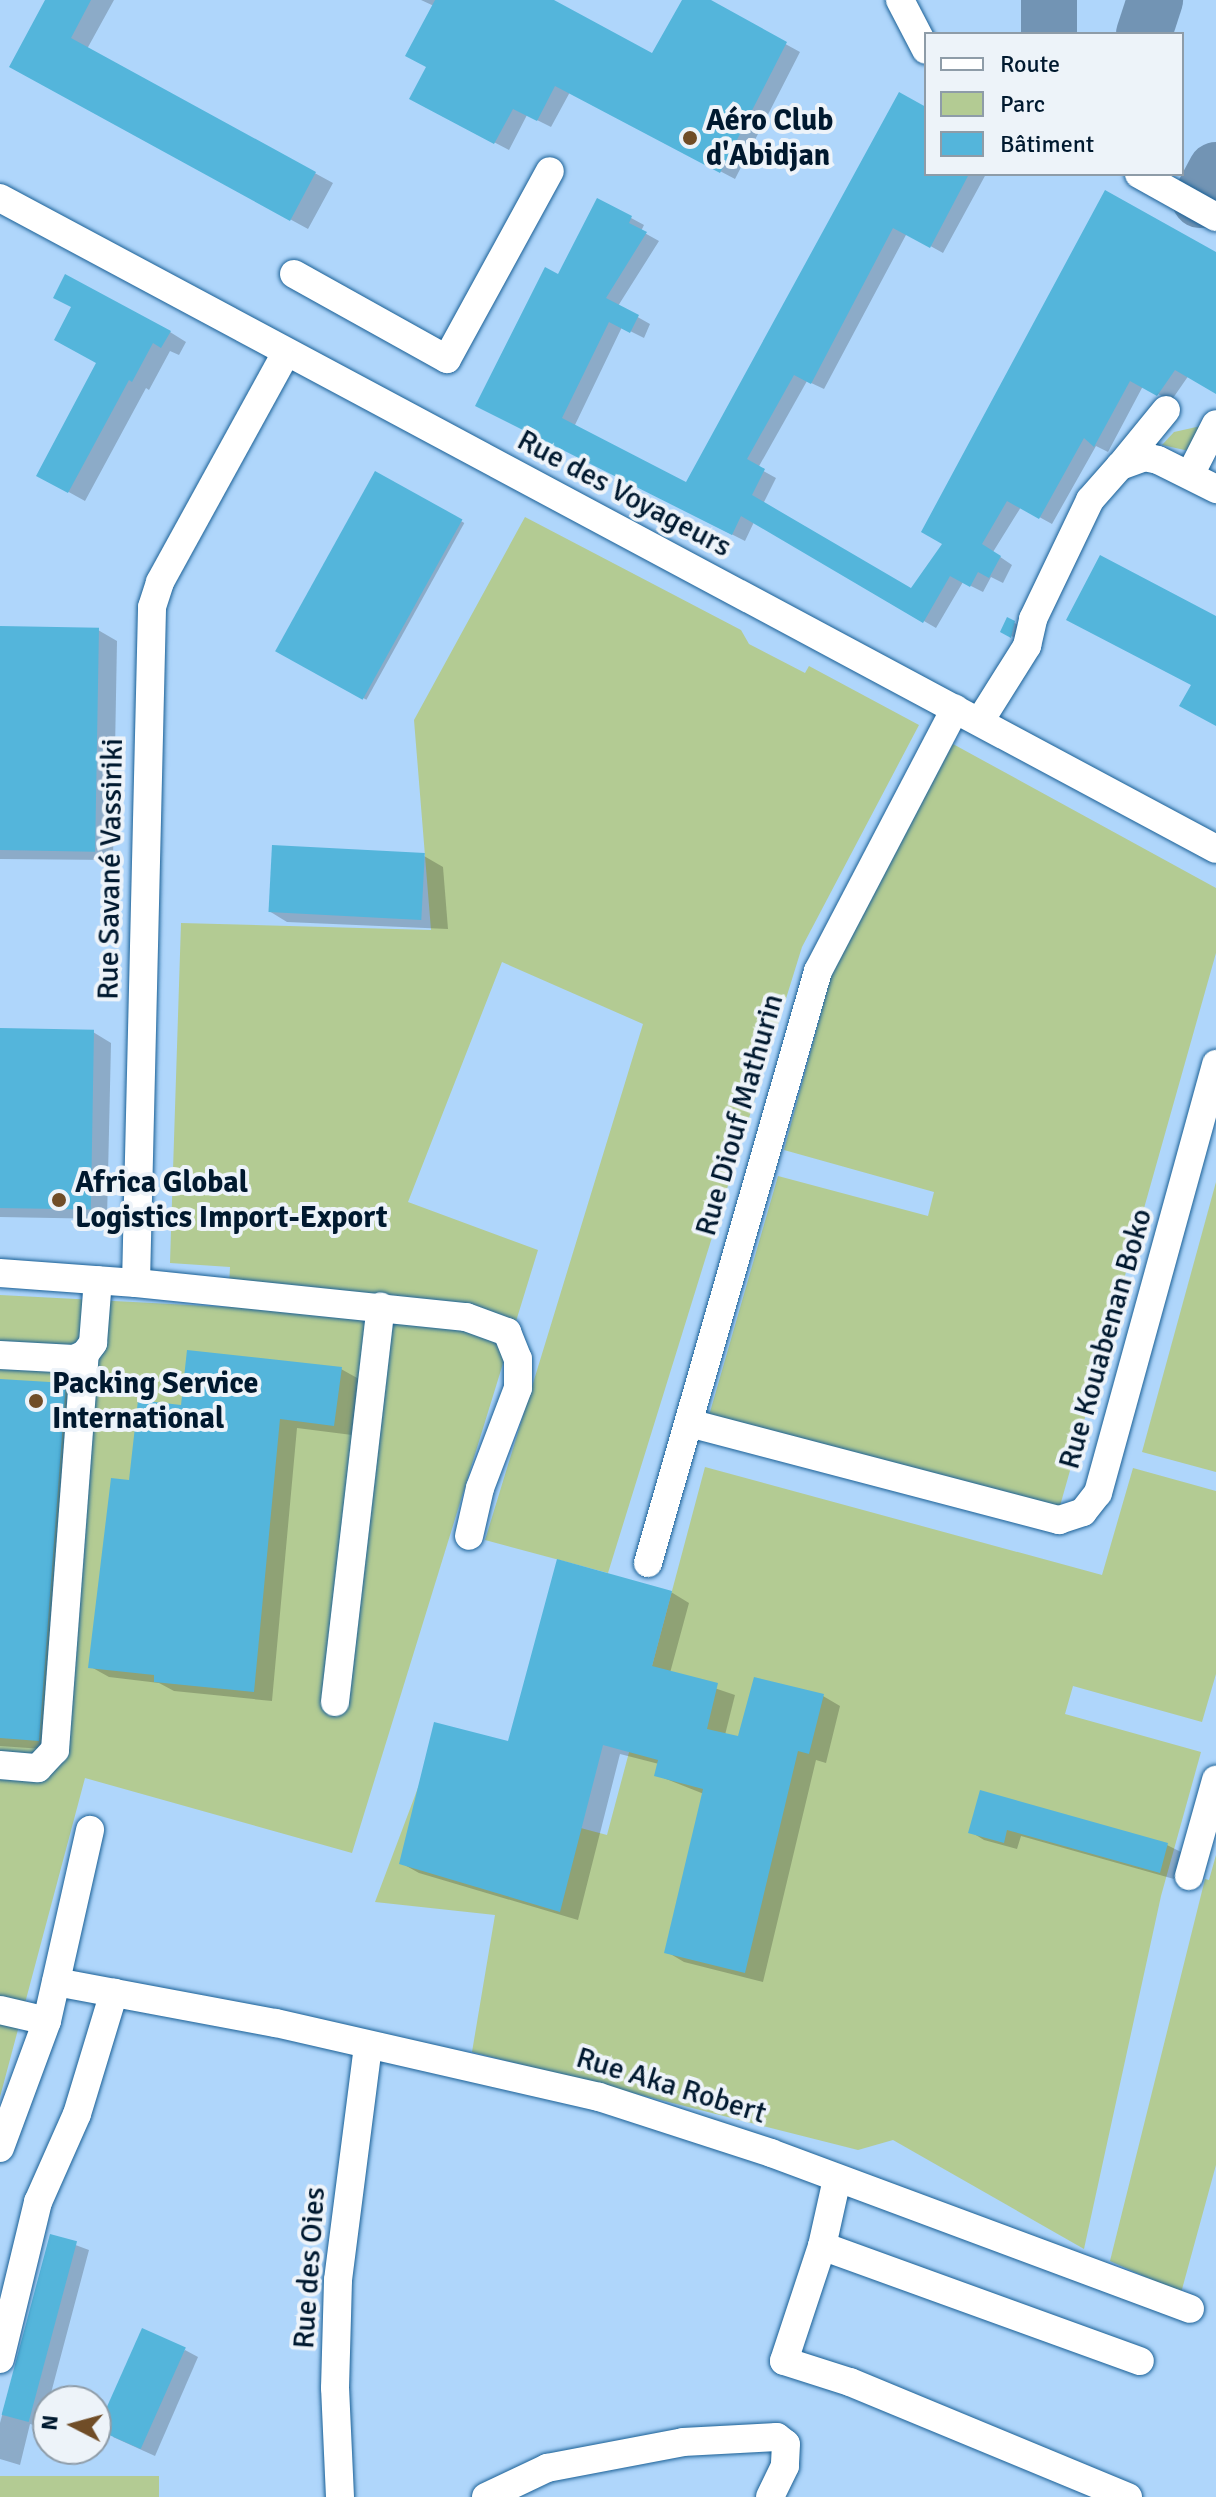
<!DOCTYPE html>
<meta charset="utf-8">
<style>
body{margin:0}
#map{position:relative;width:1216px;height:2497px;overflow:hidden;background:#afd6fb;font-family:Signika,sans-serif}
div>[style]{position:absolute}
.green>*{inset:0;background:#b3cb93;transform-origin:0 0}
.shadow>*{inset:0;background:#0003;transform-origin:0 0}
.taxiway>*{height:56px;margin:-28px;padding:0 28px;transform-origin:28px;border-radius:28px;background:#7294b4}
.building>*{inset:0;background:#54b5db;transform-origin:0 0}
.roads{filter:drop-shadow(0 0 2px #1a6096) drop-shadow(0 0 2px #1a6096)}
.minor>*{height:28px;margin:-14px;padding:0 14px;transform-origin:14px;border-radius:14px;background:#fff}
.dots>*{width:22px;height:22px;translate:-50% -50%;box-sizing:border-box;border:4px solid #edf3f9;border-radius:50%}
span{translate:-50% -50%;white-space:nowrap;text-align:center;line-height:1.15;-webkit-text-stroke:8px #edf3f9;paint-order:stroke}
.poi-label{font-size:30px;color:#00192f;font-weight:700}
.left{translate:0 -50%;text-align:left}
.street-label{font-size:30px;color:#00192f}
.legend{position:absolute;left:924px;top:32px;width:260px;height:144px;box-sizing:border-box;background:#edf3f9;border:2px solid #8e9ca8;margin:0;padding:10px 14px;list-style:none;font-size:24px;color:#00192f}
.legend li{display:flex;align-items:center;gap:16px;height:40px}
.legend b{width:40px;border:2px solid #8e9ca8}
.north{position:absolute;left:32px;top:2385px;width:80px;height:80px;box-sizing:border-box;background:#edf3f9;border:2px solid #8e9ca8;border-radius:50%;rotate:276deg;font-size:22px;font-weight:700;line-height:32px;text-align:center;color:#00192f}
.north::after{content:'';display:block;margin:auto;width:28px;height:36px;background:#704d27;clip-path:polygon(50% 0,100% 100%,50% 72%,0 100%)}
</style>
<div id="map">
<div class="green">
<div style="clip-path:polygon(1201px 426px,1189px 451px,1162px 445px,1174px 432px)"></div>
<div style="clip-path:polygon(525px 517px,741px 630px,749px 644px,805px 673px,809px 666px,919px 725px,802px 947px,608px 1573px,485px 1540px,643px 1024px,502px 962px,408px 1202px,538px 1250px,352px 1853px,85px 1778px,0 2097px,0 1295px,228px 1307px,230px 1267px,170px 1263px,181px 923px,431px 930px,414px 720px)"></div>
<div style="clip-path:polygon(953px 744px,1216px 888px,1216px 953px,1060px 1506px,708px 1419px,778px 1176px,928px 1216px,934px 1192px,784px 1150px,833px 969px)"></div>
<div style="clip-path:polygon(1216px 1182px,1216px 1472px,1142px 1452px)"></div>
<div style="clip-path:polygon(705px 1467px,1102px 1575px,1133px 1468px,1216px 1491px,1216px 1674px,1202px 1722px,1073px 1686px,1065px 1714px,1201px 1752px,1161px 1896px,1084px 2249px,893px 2140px,858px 2150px,472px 2052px,495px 1915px,375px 1902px,419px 1785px,607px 1835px)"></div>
<div style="clip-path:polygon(1216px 1855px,1216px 2165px,1181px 2293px,1110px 2261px,1205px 1879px,1209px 1880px)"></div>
<div style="left:0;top:2476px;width:159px;height:21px"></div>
</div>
<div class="shadow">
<div style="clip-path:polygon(47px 0,114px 0,87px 49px,333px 183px,308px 229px,29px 77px)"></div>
<div style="clip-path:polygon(421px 0,548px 0,653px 56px,685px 0,705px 0,800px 52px,735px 179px,570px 92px,551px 127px,527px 115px,509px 150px,425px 106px,434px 6px)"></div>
<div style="clip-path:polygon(926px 109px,926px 174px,986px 174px,943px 253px,907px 233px,824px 389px,807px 381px,758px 468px,776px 478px,763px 504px,911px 591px,1216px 254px,1216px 391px,1189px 375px,1171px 401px,1143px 386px,1108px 452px,1096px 446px,1052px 524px,1021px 507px,993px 552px,1012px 565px,1003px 583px,991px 577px,983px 592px,963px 582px,936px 628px,754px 522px,745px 541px,490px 412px,598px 200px,644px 225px,641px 231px,659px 241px,618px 306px,650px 324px,644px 338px,622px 327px,574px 427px,687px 484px)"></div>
<div style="clip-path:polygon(170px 332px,186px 342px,179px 355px,170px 351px,149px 390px,146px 388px,85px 501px,38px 475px,99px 363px)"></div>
<div style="left:376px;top:474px;width:101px;height:202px;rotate:29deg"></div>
<div style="clip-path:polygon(1008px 619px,1018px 625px,1015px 638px,1002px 631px)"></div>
<div style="clip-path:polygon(0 628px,98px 630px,117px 641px,113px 860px,0 859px)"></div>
<div style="clip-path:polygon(424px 856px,443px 867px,448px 929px,287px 922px,269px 911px)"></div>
<div style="clip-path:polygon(0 1030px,93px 1032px,111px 1043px,107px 1219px,0 1217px)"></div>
<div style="clip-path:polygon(341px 1369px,359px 1379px,352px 1435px,297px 1428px,272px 1701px,174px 1691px,159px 1683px,109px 1677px,91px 1667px,130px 1482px,183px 1407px)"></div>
<div style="clip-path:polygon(0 1381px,65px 1385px,83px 1396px,57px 1750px,0 1746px)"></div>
<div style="clip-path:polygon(671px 1592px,689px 1603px,670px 1673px,735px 1695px,725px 1735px,740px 1739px,823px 1696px,840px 1706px,826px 1763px,816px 1760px,763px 1982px,684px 1962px,667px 1952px,704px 1794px,656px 1775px,659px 1764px,620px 1754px,578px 1920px,419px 1873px,401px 1863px,509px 1743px)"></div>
<div style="clip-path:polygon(982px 1793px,1167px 1845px,1181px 1852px,1174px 1879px,1021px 1836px,1017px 1849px,984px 1840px,971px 1832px)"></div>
<div style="clip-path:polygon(51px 2236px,89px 2250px,42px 2427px,30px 2424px,20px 2465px,0 2459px,0 2423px)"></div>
<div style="clip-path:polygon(185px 2350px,198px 2357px,155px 2456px,113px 2437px)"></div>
</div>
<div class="taxiway">
<div style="left:1049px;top:0;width:34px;rotate:90deg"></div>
<div style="left:1144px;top:34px;width:36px;rotate:-72deg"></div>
<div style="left:1200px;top:200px;width:34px;rotate:-62deg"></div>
</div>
<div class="building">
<div style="clip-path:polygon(45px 0,91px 0,71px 38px,316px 172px,290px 221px,9px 67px)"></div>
<div style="clip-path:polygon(435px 0,554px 0,652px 53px,682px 0,711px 0,787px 42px,720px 173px,555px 86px,537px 121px,513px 109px,494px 144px,409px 99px,426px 67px,405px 56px)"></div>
<div style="clip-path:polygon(899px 92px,926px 107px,926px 174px,969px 174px,930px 248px,893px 228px,811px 384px,794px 375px,747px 459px,765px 469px,752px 495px,911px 588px,942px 544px,921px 532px,1105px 190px,1216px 252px,1216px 394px,1175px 370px,1157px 396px,1130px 381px,1094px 447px,1084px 438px,1039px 519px,1007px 501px,982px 544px,1001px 556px,989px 578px,978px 572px,970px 587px,950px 576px,923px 623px,741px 516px,732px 535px,475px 406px,545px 267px,558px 274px,597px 198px,632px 216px,629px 223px,647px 232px,606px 298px,639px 315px,630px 333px,609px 322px,562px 418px,686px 482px)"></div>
<div style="clip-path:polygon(65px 274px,171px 331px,161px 348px,153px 343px,132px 382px,129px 380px,68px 493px,36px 476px,96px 363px,54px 340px,71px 307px,53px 298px)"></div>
<div style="left:375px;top:471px;width:100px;height:206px;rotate:29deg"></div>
<div style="clip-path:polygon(1100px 555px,1216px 616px,1216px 726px,1179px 706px,1191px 685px,1066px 620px)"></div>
<div style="clip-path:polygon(1007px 617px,1015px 621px,1011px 638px,1000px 632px)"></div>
<div style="left:0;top:626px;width:99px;height:224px;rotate:1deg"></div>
<div style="left:272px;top:845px;width:153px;height:67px;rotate:3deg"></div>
<div style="left:0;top:1028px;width:94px;height:180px;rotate:1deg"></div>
<div style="clip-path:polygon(187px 1350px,342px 1367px,334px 1426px,280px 1419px,254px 1692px,154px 1682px,154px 1675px,88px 1668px,111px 1478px,129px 1480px,138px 1400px,181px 1405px)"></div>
<div style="clip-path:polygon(0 1379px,66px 1383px,39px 1741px,0 1738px)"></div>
<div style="clip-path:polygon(557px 1559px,672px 1591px,652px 1666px,718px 1683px,707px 1729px,738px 1736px,754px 1677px,824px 1694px,809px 1754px,798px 1751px,745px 1973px,664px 1953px,703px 1789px,654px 1776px,658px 1760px,603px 1745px,560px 1912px,399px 1864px,434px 1722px,508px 1741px)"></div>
<div style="clip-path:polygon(980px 1790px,1168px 1843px,1160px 1873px,1007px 1830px,1004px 1843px,968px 1833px)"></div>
<div style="left:50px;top:2234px;width:28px;height:187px;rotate:15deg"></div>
<div style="left:142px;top:2328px;width:48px;height:111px;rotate:24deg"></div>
</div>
<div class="roads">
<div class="minor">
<div style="left:900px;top:0;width:56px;rotate:62.5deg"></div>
<div style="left:1139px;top:174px;width:88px;rotate:29.2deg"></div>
<div style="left:0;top:198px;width:1379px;rotate:28.16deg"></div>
<div style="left:294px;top:274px;width:175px;rotate:29.1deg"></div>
<div style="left:447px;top:359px;width:214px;rotate:-61.3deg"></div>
<div style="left:1121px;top:465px;width:71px;rotate:-50.7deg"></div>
<div style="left:1190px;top:475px;width:57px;rotate:-63deg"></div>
<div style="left:980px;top:721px;width:89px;rotate:-57.9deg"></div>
<div style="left:1027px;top:646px;width:28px;rotate:-77deg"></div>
<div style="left:1033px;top:619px;width:132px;rotate:-64.4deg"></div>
<div style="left:1090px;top:500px;width:45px;rotate:-48.6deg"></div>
<div style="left:1120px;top:466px;width:27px;rotate:-20deg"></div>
<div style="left:1145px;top:457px;width:13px;rotate:13deg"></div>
<div style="left:1158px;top:460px;width:65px;rotate:26.6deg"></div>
<div style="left:0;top:1273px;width:136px;rotate:4.2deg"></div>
<div style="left:136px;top:1283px;width:676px;rotate:-88.64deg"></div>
<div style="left:152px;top:607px;width:26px;rotate:-72deg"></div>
<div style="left:160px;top:582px;width:261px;rotate:-61.2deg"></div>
<div style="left:136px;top:1283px;width:332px;rotate:5.9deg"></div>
<div style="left:466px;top:1317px;width:44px;rotate:20.1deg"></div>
<div style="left:507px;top:1332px;width:29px;rotate:68deg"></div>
<div style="left:518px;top:1359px;width:29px;rotate:90deg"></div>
<div style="left:518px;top:1388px;width:107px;rotate:110.8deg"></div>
<div style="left:480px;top:1488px;width:49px;rotate:102.9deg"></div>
<div style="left:0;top:1355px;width:74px;rotate:3.1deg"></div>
<div style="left:74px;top:1359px;width:12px;rotate:-24deg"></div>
<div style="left:85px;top:1354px;width:14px;rotate:-54deg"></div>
<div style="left:93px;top:1343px;width:63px;rotate:-85.5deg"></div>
<div style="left:689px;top:1423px;width:383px;rotate:14.7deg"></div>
<div style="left:1059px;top:1520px;width:25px;rotate:-18deg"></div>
<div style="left:1083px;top:1512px;width:24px;rotate:-52deg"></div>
<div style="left:1098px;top:1493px;width:445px;rotate:-74.6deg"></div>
<div style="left:648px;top:1563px;width:616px;rotate:-73.98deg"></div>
<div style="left:818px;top:971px;width:296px;rotate:-62.4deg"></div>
<div style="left:335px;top:1702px;width:398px;rotate:-83.4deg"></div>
<div style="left:0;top:1765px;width:38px;rotate:5deg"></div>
<div style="left:38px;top:1768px;width:25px;rotate:-47deg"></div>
<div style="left:55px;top:1750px;width:397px;rotate:-85.7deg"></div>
<div style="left:1189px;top:1876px;width:100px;rotate:-74.3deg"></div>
<div style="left:56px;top:1982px;width:224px;rotate:10.6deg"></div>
<div style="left:276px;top:2023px;width:331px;rotate:12.9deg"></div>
<div style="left:599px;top:2097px;width:181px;rotate:18deg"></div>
<div style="left:771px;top:2153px;width:447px;rotate:20.4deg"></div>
<div style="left:0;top:2010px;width:48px;rotate:13.2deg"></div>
<div style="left:0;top:2148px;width:135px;rotate:-69.7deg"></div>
<div style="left:47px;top:2021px;width:196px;rotate:-77.3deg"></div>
<div style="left:837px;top:2179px;width:69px;rotate:102.6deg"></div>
<div style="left:822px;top:2246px;width:121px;rotate:108.3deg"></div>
<div style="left:784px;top:2361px;width:69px;rotate:17.7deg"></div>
<div style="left:850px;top:2382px;width:301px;rotate:22.5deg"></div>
<div style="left:822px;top:2246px;width:338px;rotate:19.9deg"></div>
<div style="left:0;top:2359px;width:162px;rotate:-76.4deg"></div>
<div style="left:38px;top:2202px;width:96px;rotate:-66.1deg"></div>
<div style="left:77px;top:2114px;width:127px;rotate:-73.1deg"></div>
<div style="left:340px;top:2497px;width:109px;rotate:-92.6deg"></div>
<div style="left:335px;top:2388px;width:108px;rotate:-88.4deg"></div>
<div style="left:338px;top:2280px;width:237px;rotate:-82.7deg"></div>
<div style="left:486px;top:2497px;width:68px;rotate:-25.4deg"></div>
<div style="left:547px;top:2468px;width:138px;rotate:-10.8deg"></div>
<div style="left:683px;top:2442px;width:94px;rotate:-3deg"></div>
<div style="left:777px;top:2437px;width:11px;rotate:38deg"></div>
<div style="left:786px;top:2444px;width:22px;rotate:93deg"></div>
<div style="left:785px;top:2466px;width:34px;rotate:116deg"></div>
</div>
</div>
<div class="dots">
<div style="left:690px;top:138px;background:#704d27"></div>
<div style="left:59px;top:1200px;background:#704d27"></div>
<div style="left:36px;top:1401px;background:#704d27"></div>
</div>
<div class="poi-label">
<span class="left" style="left:706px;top:138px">Aéro Club<br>d'Abidjan</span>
<span class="left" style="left:75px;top:1200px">Africa Global<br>Logistics Import-Export</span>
<span class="left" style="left:52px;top:1401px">Packing Service<br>International</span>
</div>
<div class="street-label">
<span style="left:624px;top:494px;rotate:28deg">Rue des Voyageurs</span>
<span style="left:111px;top:869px;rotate:-89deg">Rue Savané Vassiriki</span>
<span style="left:740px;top:1115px;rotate:-74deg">Rue Diouf Mathurin</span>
<span style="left:1106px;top:1339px;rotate:-74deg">Rue Kouabenan Boko</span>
<span style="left:671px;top:2086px;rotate:17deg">Rue Aka Robert</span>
<span style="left:310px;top:2268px;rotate:-86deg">Rue des Oies</span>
</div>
<ul class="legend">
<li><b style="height:10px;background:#fff"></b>Route</li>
<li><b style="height:22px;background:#b3cb93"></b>Parc</li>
<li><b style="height:22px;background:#54b5db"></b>Bâtiment</li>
</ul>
<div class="north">N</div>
</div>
